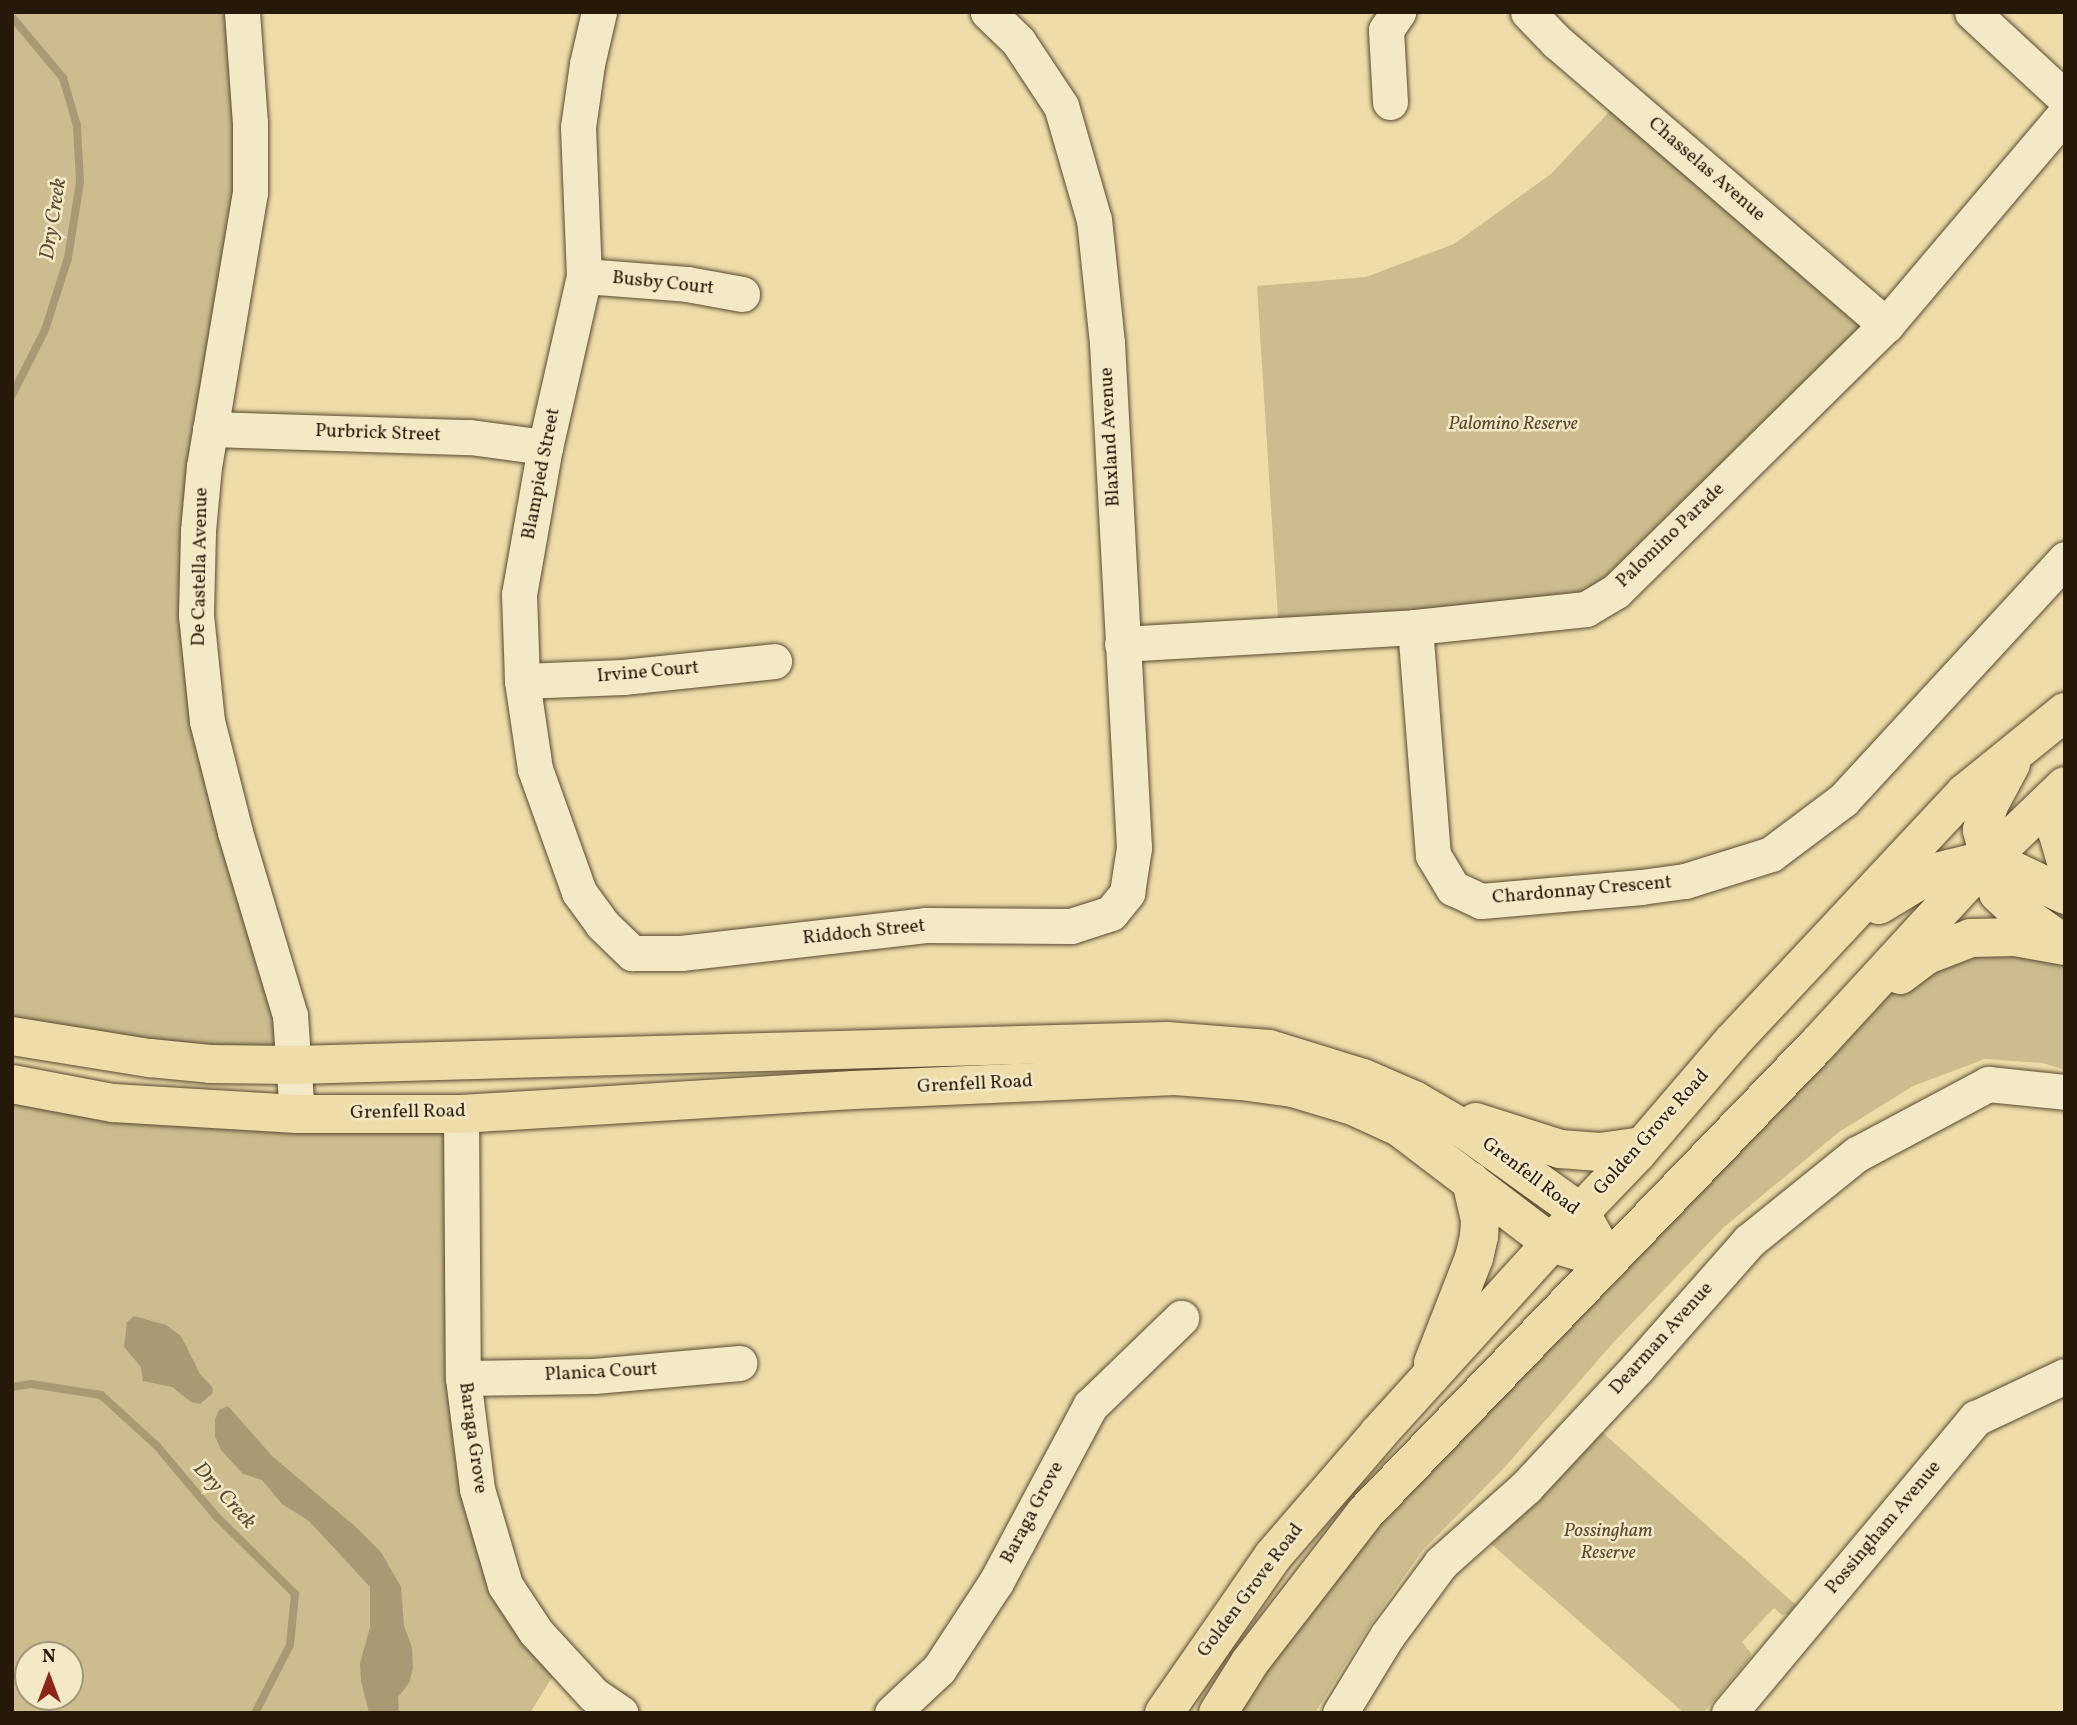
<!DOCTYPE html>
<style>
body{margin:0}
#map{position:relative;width:2077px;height:1725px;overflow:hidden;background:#eedda9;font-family:Vollkorn,serif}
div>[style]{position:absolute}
.green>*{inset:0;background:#ccbc8e}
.water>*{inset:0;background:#aa9a73}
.stream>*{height:8px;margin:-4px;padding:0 4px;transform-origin:4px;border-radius:4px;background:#aa9a73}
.roads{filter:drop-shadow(0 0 2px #594a31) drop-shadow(0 0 2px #594a31)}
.minor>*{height:35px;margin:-17.5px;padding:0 17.5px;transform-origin:17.5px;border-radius:17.5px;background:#f4e9c7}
.major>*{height:38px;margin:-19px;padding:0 19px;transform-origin:19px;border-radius:19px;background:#eedda9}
span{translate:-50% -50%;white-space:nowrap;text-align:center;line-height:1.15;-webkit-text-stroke:5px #f4e9c7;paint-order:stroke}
.street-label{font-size:19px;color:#271909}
.park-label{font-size:19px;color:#594a31;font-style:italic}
.water-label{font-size:21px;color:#5b4d33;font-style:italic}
.frame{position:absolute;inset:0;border:14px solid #271909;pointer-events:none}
.north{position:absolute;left:14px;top:1641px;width:70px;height:70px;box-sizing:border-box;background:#f4e9c7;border:2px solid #a2967b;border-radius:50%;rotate:0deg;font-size:19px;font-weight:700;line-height:28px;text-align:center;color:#271909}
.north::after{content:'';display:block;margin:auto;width:24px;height:32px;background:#8f2418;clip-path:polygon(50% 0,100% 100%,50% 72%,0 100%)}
</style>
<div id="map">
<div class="green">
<div style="clip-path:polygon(12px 12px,242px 12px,250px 137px,212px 413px,207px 721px,295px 1065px,12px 1035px)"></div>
<div style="clip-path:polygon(1622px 98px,1886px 325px,1616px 591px,1279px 634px,1257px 286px,1366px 277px,1454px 244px,1551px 174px)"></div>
<div style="clip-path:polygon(1990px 939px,2065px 964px,2065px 1070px,2043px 1063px,1985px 1059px,1913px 1086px,1839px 1132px,1723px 1228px,1612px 1344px,1504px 1468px,1422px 1551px,1368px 1628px,1315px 1713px,1233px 1713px,1373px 1525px,1892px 987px)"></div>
<div style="clip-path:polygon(evenodd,12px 1084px,461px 1114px,477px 1489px,562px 1661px,530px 1713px,12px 1713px,12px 1084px,28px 1655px,70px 1655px,70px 1697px,28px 1697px,28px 1655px)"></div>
<div style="clip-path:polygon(1602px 1432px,1796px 1605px,1788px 1614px,1782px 1615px,1774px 1608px,1742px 1642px,1751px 1653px,1750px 1658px,1703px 1713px,1684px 1713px,1490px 1543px)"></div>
</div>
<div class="water">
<div style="clip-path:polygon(134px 1316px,166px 1325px,181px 1336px,200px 1374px,213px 1388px,212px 1394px,200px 1404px,191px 1402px,172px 1387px,143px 1381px,141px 1367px,124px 1347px,127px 1322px)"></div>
<div style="clip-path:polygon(228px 1406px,272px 1456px,357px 1528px,381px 1552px,401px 1587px,404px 1626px,412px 1648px,413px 1668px,409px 1683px,398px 1697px,399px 1713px,369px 1713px,361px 1681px,360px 1663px,370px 1627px,370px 1587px,309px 1521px,282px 1504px,262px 1480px,243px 1474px,221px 1450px,215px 1436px,215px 1420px,219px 1410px)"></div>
</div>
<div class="stream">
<div style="left:12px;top:17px;width:80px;rotate:50.1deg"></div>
<div style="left:63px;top:78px;width:50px;rotate:73.7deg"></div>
<div style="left:77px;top:126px;width:56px;rotate:86.9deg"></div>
<div style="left:80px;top:182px;width:77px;rotate:99deg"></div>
<div style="left:68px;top:258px;width:76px;rotate:107.7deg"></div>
<div style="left:45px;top:330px;width:73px;rotate:116.9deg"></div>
<div style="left:12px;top:1387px;width:19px;rotate:-9deg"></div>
<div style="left:31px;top:1384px;width:71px;rotate:8.9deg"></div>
<div style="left:101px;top:1395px;width:76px;rotate:42.3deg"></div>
<div style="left:157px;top:1446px;width:92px;rotate:49.9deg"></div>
<div style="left:216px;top:1516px;width:111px;rotate:44.6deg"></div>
<div style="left:295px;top:1594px;width:51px;rotate:95.6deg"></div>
<div style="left:290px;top:1645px;width:76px;rotate:117.2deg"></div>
</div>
<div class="roads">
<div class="minor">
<div style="left:242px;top:12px;width:111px;rotate:85.9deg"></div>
<div style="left:250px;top:123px;width:69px;rotate:90deg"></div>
<div style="left:250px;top:192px;width:278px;rotate:99.5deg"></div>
<div style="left:204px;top:466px;width:65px;rotate:95.3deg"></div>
<div style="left:198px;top:531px;width:84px;rotate:91.4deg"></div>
<div style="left:196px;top:615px;width:107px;rotate:84.1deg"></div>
<div style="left:207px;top:721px;width:114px;rotate:75.8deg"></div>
<div style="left:235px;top:832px;width:191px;rotate:73.3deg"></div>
<div style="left:290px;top:1015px;width:99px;rotate:86deg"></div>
<div style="left:599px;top:12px;width:53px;rotate:103deg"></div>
<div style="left:587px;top:64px;width:64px;rotate:98.1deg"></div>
<div style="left:578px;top:127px;width:149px;rotate:87.7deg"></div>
<div style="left:584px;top:276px;width:175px;rotate:102.8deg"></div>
<div style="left:545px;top:447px;width:149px;rotate:100deg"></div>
<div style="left:519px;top:594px;width:87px;rotate:88deg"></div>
<div style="left:522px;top:681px;width:89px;rotate:81.6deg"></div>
<div style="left:535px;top:769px;width:131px;rotate:70.3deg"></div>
<div style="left:579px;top:892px;width:39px;rotate:54deg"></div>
<div style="left:602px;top:924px;width:42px;rotate:44deg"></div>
<div style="left:632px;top:953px;width:49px"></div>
<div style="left:681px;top:953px;width:246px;rotate:-6.5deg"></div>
<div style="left:925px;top:925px;width:146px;rotate:0.4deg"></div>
<div style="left:1071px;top:926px;width:42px;rotate:-18deg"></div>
<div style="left:1111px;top:913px;width:26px;rotate:-51deg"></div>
<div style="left:1127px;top:893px;width:46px;rotate:-81.2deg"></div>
<div style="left:1134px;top:848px;width:506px;rotate:-93.06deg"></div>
<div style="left:1107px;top:343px;width:124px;rotate:-96deg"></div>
<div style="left:1094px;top:220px;width:119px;rotate:-106.1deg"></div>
<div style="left:1061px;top:106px;width:78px;rotate:-123.5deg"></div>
<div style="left:1018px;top:41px;width:42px;rotate:-136deg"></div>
<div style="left:1528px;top:12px;width:42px;rotate:46deg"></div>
<div style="left:1557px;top:42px;width:434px;rotate:40.7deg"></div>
<div style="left:1972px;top:12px;width:127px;rotate:42.8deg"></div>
<div style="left:1390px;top:102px;width:72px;rotate:-93.2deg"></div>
<div style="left:1386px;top:30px;width:22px;rotate:-56deg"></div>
<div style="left:584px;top:276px;width:103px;rotate:4.4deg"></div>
<div style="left:687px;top:284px;width:56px;rotate:10.3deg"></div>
<div style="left:210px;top:429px;width:260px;rotate:1.8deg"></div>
<div style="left:470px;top:437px;width:76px;rotate:7.6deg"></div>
<div style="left:1415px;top:627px;width:229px;rotate:85.5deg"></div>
<div style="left:1433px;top:855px;width:39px;rotate:59deg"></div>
<div style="left:1453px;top:888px;width:31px;rotate:25deg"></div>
<div style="left:1481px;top:901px;width:161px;rotate:-5deg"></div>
<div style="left:1641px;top:887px;width:44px;rotate:-7.8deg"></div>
<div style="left:1685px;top:881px;width:90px;rotate:-17.4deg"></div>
<div style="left:1771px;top:854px;width:90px;rotate:-36.9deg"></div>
<div style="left:1843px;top:800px;width:328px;rotate:-47.3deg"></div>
<div style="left:1122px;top:644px;width:293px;rotate:-3.3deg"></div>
<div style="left:1415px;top:627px;width:172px;rotate:-6deg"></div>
<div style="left:1586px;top:609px;width:35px;rotate:-31deg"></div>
<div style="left:1616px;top:591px;width:379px;rotate:-44.6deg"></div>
<div style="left:1886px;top:325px;width:277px;rotate:-49.7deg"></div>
<div style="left:522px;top:681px;width:101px;rotate:-2.3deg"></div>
<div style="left:623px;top:677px;width:152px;rotate:-6deg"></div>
<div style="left:461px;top:1114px;width:264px;rotate:89.6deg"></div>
<div style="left:463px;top:1378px;width:112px;rotate:82.8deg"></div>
<div style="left:477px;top:1489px;width:100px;rotate:73.7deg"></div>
<div style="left:505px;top:1585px;width:56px;rotate:56.6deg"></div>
<div style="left:536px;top:1632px;width:86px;rotate:47.4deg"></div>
<div style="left:594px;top:1695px;width:32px;rotate:34deg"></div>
<div style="left:463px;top:1378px;width:131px;rotate:-0.9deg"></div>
<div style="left:594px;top:1376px;width:146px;rotate:-5.1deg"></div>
<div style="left:892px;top:1713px;width:64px;rotate:-43.1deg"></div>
<div style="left:939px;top:1669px;width:104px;rotate:-56.8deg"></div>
<div style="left:996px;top:1582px;width:200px;rotate:-61.9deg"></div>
<div style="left:1090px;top:1406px;width:127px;rotate:-44deg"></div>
<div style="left:1340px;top:1713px;width:90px;rotate:-58.6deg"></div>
<div style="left:1387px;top:1636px;width:91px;rotate:-53.5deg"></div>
<div style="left:1441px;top:1563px;width:114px;rotate:-41.8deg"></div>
<div style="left:1526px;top:1487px;width:163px;rotate:-47deg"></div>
<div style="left:1637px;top:1368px;width:169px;rotate:-48.6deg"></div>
<div style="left:1749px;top:1241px;width:139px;rotate:-38.9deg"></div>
<div style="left:1857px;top:1154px;width:149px;rotate:-28.1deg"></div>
<div style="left:1988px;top:1084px;width:77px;rotate:5.9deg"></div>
<div style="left:1729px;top:1713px;width:385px;rotate:-50.1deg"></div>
<div style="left:1976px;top:1418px;width:98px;rotate:-25.3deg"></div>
</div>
<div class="major">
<div style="left:2011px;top:764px;width:47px;rotate:118.2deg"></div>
<div style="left:1989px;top:805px;width:26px;rotate:106deg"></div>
<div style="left:1982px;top:830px;width:30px;rotate:76deg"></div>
<div style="left:1989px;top:859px;width:35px;rotate:75deg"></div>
<div style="left:1998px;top:893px;width:22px;rotate:43deg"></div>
<div style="left:2014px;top:908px;width:53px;rotate:35.8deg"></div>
<div style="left:2065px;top:809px;width:26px;rotate:106deg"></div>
<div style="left:2058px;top:834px;width:26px;rotate:74deg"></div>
<div style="left:1989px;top:859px;width:84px;rotate:25.3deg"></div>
<div style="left:1879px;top:905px;width:62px;rotate:-31.1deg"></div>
<div style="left:1932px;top:873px;width:59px;rotate:-13.8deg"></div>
<div style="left:1900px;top:975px;width:34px;rotate:-37deg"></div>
<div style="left:1927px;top:955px;width:47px;rotate:-21.1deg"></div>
<div style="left:1971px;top:938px;width:44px;rotate:-1.3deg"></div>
<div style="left:2015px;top:937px;width:51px;rotate:10.2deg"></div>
<div style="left:12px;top:1036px;width:140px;rotate:9.1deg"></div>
<div style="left:150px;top:1058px;width:60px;rotate:5.7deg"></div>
<div style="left:210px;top:1064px;width:85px;rotate:0.7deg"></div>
<div style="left:295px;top:1065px;width:872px;rotate:-1.58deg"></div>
<div style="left:1167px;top:1041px;width:102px;rotate:4.5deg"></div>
<div style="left:1269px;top:1049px;width:98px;rotate:17.1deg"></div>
<div style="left:1363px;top:1078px;width:56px;rotate:23.3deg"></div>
<div style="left:1414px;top:1100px;width:58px;rotate:30.1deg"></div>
<div style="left:1464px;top:1129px;width:143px;rotate:35.6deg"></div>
<div style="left:1580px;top:1212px;width:55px;rotate:60.6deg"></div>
<div style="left:12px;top:1084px;width:103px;rotate:10.7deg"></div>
<div style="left:113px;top:1103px;width:184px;rotate:3.4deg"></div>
<div style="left:297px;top:1114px;width:164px"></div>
<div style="left:461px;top:1114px;width:393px;rotate:-3.5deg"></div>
<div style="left:853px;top:1090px;width:322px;rotate:-2.5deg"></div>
<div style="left:1175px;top:1076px;width:66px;rotate:4.3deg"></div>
<div style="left:1241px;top:1081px;width:52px;rotate:7.7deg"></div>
<div style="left:1293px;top:1088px;width:63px;rotate:16.7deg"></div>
<div style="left:1353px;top:1106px;width:51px;rotate:24.5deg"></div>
<div style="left:1399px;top:1127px;width:191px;rotate:37.3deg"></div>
<div style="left:1551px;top:1243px;width:59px;rotate:16.9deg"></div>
<div style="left:1476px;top:1122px;width:88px;rotate:17.8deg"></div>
<div style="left:1560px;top:1149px;width:40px;rotate:4.3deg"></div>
<div style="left:1600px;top:1152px;width:43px;rotate:-7.9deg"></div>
<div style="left:1433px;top:1363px;width:113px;rotate:-68.7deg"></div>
<div style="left:1474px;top:1258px;width:23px;rotate:-77deg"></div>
<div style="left:1479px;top:1236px;width:16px;rotate:-86deg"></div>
<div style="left:1480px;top:1220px;width:40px;rotate:-103deg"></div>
<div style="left:1164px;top:1713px;width:191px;rotate:-55.2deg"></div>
<div style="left:1273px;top:1556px;width:162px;rotate:-49.2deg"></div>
<div style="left:1379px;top:1433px;width:256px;rotate:-47.8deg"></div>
<div style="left:1551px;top:1243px;width:124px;rotate:-46.3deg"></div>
<div style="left:1637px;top:1153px;width:146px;rotate:-49.4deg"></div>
<div style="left:1732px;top:1042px;width:341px;rotate:-46.9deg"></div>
<div style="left:1965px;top:793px;width:129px;rotate:-39deg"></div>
<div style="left:1218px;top:1713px;width:60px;rotate:-57.9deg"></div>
<div style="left:1250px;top:1662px;width:188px;rotate:-52.3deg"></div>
<div style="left:1365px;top:1513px;width:651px;rotate:-46deg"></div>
<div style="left:1817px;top:1045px;width:241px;rotate:-47.4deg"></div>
<div style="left:1980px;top:868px;width:118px;rotate:-44deg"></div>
</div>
</div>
<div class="street-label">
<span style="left:1706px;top:170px;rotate:41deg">Chasselas Avenue</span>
<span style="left:663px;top:284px;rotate:6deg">Busby Court</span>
<span style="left:378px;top:434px;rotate:2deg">Purbrick Street</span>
<span style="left:1111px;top:437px;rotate:-93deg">Blaxland Avenue</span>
<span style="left:542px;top:474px;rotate:-79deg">Blampied Street</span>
<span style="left:1671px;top:536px;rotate:-44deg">Palomino Parade</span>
<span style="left:201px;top:567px;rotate:-89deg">De Castella Avenue</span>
<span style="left:648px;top:673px;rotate:-5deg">Irvine Court</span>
<span style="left:1582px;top:891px;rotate:-5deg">Chardonnay Crescent</span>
<span style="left:864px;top:933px;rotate:-6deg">Riddoch Street</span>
<span style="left:975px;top:1085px;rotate:-3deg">Grenfell Road</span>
<span style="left:408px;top:1113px;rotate:-1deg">Grenfell Road</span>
<span style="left:1652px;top:1133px;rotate:-48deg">Golden Grove Road</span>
<span style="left:1530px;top:1177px;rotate:37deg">Grenfell Road</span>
<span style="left:1662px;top:1339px;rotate:-48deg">Dearman Avenue</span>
<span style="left:601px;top:1373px;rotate:-3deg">Planica Court</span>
<span style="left:472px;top:1438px;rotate:82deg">Baraga Grove</span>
<span style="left:1033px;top:1513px;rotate:-62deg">Baraga Grove</span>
<span style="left:1884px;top:1528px;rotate:-50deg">Possingham Avenue</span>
<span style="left:1251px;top:1591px;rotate:-53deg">Golden Grove Road</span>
</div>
<div class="park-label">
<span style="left:1513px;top:425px">Palomino Reserve</span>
<span style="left:1608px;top:1543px">Possingham<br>Reserve</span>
</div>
<div class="water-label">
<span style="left:54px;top:219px;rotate:-81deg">Dry Creek</span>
<span style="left:224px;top:1496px;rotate:48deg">Dry Creek</span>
</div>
<div class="frame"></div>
<div class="north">N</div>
</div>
